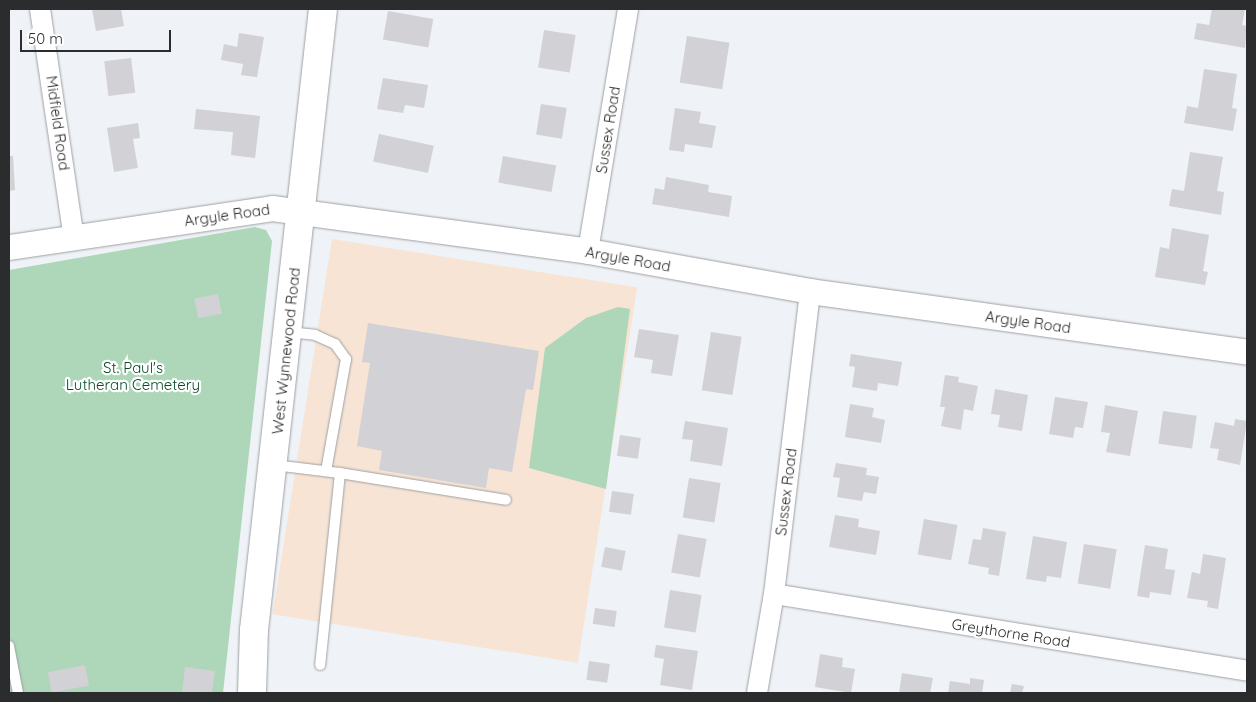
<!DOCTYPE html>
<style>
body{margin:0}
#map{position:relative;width:1256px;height:702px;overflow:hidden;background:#eff2f6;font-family:Quicksand,sans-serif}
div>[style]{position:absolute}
.commercial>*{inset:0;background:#f7e4d4;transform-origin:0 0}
.green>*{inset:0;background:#add7b8}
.building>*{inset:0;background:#d1d1d6;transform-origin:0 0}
.roads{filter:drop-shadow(0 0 1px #9ea0a4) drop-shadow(0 0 1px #9ea0a4)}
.service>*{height:10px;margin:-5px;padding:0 5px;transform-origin:5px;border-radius:5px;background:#fff}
.minor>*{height:20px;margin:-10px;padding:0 10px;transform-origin:10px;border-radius:10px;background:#fff}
.tertiary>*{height:25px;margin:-12.5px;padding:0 12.5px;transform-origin:12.5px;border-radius:12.5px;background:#fff}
.secondary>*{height:28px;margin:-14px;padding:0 14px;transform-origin:14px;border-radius:14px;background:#fff}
span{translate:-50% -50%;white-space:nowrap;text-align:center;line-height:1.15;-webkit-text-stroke:4.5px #fff;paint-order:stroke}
.street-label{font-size:15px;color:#2b2c2d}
.park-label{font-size:15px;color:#044c25}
.frame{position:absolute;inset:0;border:10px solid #2b2c2d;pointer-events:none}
.scale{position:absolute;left:20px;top:30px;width:151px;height:22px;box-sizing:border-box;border:2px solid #2b2c2d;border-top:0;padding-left:6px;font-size:15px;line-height:18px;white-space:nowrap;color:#2b2c2d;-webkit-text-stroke:4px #fff;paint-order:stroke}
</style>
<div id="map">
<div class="commercial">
<div style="left:332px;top:239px;width:309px;height:380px;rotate:9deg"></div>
</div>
<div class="green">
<div style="clip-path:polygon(255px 227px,266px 230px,272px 241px,223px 693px,9px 693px,9px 270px)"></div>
<div style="clip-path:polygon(618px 307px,630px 309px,606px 489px,529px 468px,545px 348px,586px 318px)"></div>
</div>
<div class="building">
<div style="clip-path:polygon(92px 9px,121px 9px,124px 26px,96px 31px)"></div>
<div style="clip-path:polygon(1212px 9px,1245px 9px,1242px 25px,1247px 26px,1245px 48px,1194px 39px,1197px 23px,1209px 25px)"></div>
<div style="left:388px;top:11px;width:46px;height:29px;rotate:10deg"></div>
<div style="left:544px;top:30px;width:32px;height:38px;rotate:9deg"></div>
<div style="clip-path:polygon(239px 33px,264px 37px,257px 77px,241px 75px,243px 64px,221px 60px,224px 44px,237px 47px)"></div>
<div style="left:687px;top:36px;width:43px;height:47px;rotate:9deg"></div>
<div style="left:131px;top:58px;width:35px;height:27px;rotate:83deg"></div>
<div style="clip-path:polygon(1204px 69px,1237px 74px,1232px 108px,1237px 109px,1233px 131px,1184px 123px,1187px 106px,1198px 108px)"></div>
<div style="clip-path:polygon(383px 78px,428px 85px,424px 108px,405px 105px,403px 113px,377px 109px)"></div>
<div style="left:541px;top:104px;width:26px;height:31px;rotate:9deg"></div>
<div style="clip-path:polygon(675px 108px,701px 112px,699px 123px,716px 126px,712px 148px,685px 144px,684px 152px,669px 150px)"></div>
<div style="clip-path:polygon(196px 109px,260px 116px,255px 158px,231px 155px,233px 132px,194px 129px)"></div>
<div style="clip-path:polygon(138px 123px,140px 138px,133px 139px,138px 168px,114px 172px,107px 128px)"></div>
<div style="left:379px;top:134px;width:56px;height:28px;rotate:12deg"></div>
<div style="clip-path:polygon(1190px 152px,1223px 157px,1217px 191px,1224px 192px,1221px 215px,1169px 206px,1172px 189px,1184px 191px)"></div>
<div style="clip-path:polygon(9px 156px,13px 156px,15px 190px,9px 191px)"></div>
<div style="left:503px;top:156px;width:54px;height:27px;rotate:10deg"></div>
<div style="clip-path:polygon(666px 177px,709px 185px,708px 192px,732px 196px,729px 217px,652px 204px,655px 188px,664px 190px)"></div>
<div style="clip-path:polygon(1172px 228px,1209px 235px,1203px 271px,1208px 272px,1205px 285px,1155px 277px,1160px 247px,1169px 249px)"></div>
<div style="left:218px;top:294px;width:20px;height:24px;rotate:79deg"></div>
<div style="clip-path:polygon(368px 323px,539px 351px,533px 390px,526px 389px,512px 472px,489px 468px,486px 488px,379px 470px,382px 451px,357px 446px,370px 363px,362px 362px)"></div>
<div style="clip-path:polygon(639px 329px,679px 335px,672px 376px,651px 373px,653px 360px,634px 357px)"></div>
<div style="left:711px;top:332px;width:31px;height:59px;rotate:9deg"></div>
<div style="clip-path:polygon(851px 354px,902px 362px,898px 386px,878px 383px,877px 391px,852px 387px,855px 367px,849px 366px)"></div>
<div style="clip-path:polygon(945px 375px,959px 377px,958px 382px,978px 386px,973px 411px,964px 409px,961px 430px,941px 426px,945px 407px,940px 407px)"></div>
<div style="clip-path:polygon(995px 389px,1028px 395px,1022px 431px,998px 427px,1000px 415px,991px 414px)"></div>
<div style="clip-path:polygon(1055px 397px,1088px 402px,1083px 428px,1075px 427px,1073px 438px,1049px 434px)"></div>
<div style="clip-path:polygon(850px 404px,874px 408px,872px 417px,885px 420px,881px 443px,845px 437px)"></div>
<div style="clip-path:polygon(1105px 405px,1138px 411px,1130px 456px,1106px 452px,1110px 433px,1101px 432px)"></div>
<div style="left:1163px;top:411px;width:34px;height:33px;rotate:8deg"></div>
<div style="clip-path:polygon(1235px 419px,1247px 421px,1240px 465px,1217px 460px,1219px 449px,1210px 448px,1215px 422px,1234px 426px)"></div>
<div style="clip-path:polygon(685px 421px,728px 428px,722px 466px,690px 461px,693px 440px,682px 439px)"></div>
<div style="left:620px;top:435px;width:21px;height:21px;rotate:8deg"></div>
<div style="clip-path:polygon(836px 463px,867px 468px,866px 475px,879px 477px,876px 494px,864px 492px,862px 501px,837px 497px,840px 478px,833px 477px)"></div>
<div style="left:689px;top:478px;width:32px;height:40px;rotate:9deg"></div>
<div style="left:612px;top:491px;width:22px;height:21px;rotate:8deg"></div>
<div style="clip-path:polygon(835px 515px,859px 519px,858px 527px,880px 531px,876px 555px,829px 547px)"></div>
<div style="left:924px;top:519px;width:34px;height:36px;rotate:10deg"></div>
<div style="clip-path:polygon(983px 528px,1006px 532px,999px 576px,988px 574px,989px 568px,968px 564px,973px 539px,981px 540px)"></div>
<div style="left:678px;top:534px;width:29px;height:39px;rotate:10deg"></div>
<div style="clip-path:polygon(1033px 536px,1067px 542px,1061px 578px,1047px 576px,1046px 582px,1026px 579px)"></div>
<div style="left:1084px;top:544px;width:33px;height:40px;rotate:9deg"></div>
<div style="clip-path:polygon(1145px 545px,1168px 549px,1165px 569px,1175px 570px,1171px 595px,1150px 592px,1149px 598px,1137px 596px)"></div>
<div style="left:605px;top:547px;width:21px;height:20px;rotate:11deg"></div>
<div style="clip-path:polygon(1203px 554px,1226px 558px,1218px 609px,1207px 607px,1208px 601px,1187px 598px,1192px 572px,1200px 574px)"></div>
<div style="left:670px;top:590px;width:32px;height:38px;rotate:9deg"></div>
<div style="left:595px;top:608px;width:22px;height:16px;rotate:8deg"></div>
<div style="clip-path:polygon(656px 645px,698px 651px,692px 690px,660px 685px,664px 659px,654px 657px)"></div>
<div style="clip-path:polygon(820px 654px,843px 658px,842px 667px,855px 669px,851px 693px,815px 687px)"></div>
<div style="left:589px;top:661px;width:21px;height:19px;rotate:8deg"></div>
<div style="left:85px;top:665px;width:21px;height:38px;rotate:79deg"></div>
<div style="clip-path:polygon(185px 667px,215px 671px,212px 693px,182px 693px)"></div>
<div style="clip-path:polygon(902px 673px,933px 678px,930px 693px,899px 693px)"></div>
<div style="clip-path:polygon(970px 678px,984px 680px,982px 693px,948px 693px,950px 681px,970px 684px)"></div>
<div style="clip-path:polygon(1012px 684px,1024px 686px,1022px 693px,1010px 693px)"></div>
</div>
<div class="roads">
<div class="service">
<div style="left:288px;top:332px;width:27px;rotate:6deg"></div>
<div style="left:315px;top:335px;width:22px;rotate:24deg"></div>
<div style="left:335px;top:344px;width:19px;rotate:54deg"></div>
<div style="left:346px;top:359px;width:114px;rotate:100.1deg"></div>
<div style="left:274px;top:465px;width:66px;rotate:6.9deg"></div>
<div style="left:340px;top:473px;width:193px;rotate:95.9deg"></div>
<div style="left:340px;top:473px;width:168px;rotate:9.2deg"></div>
<div style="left:9px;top:646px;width:48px;rotate:79.2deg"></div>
</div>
<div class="minor">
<div style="left:40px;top:9px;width:232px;rotate:81.6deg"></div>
<div style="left:588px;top:251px;width:245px;rotate:-80.6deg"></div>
<div style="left:774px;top:594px;width:479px;rotate:9.2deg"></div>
<div style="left:757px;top:693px;width:100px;rotate:-80.3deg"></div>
<div style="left:774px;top:594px;width:305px;rotate:-83.2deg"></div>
</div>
<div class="tertiary">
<div style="left:9px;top:247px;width:266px;rotate:-8.4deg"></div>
<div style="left:272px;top:208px;width:319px;rotate:7.7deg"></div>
<div style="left:588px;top:251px;width:226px;rotate:10.2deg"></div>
<div style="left:810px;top:291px;width:441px;rotate:7.9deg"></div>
</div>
<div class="secondary">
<div style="left:252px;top:693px;width:63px;rotate:-88.2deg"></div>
<div style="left:254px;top:630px;width:625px;rotate:-83.66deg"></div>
</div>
</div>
<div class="street-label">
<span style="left:58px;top:123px;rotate:82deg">Midfield Road</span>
<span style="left:608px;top:130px;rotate:-81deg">Sussex Road</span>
<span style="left:227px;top:215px;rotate:-8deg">Argyle Road</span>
<span style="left:628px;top:259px;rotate:10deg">Argyle Road</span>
<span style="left:1028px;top:322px;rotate:8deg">Argyle Road</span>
<span style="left:286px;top:351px;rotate:-84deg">West Wynnewood Road</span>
<span style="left:786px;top:492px;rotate:-83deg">Sussex Road</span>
<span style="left:1011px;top:633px;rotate:9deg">Greythorne Road</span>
</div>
<div class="park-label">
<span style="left:133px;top:376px">St. Paul's<br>Lutheran Cemetery</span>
</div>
<div class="frame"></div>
<div class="scale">50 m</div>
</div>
